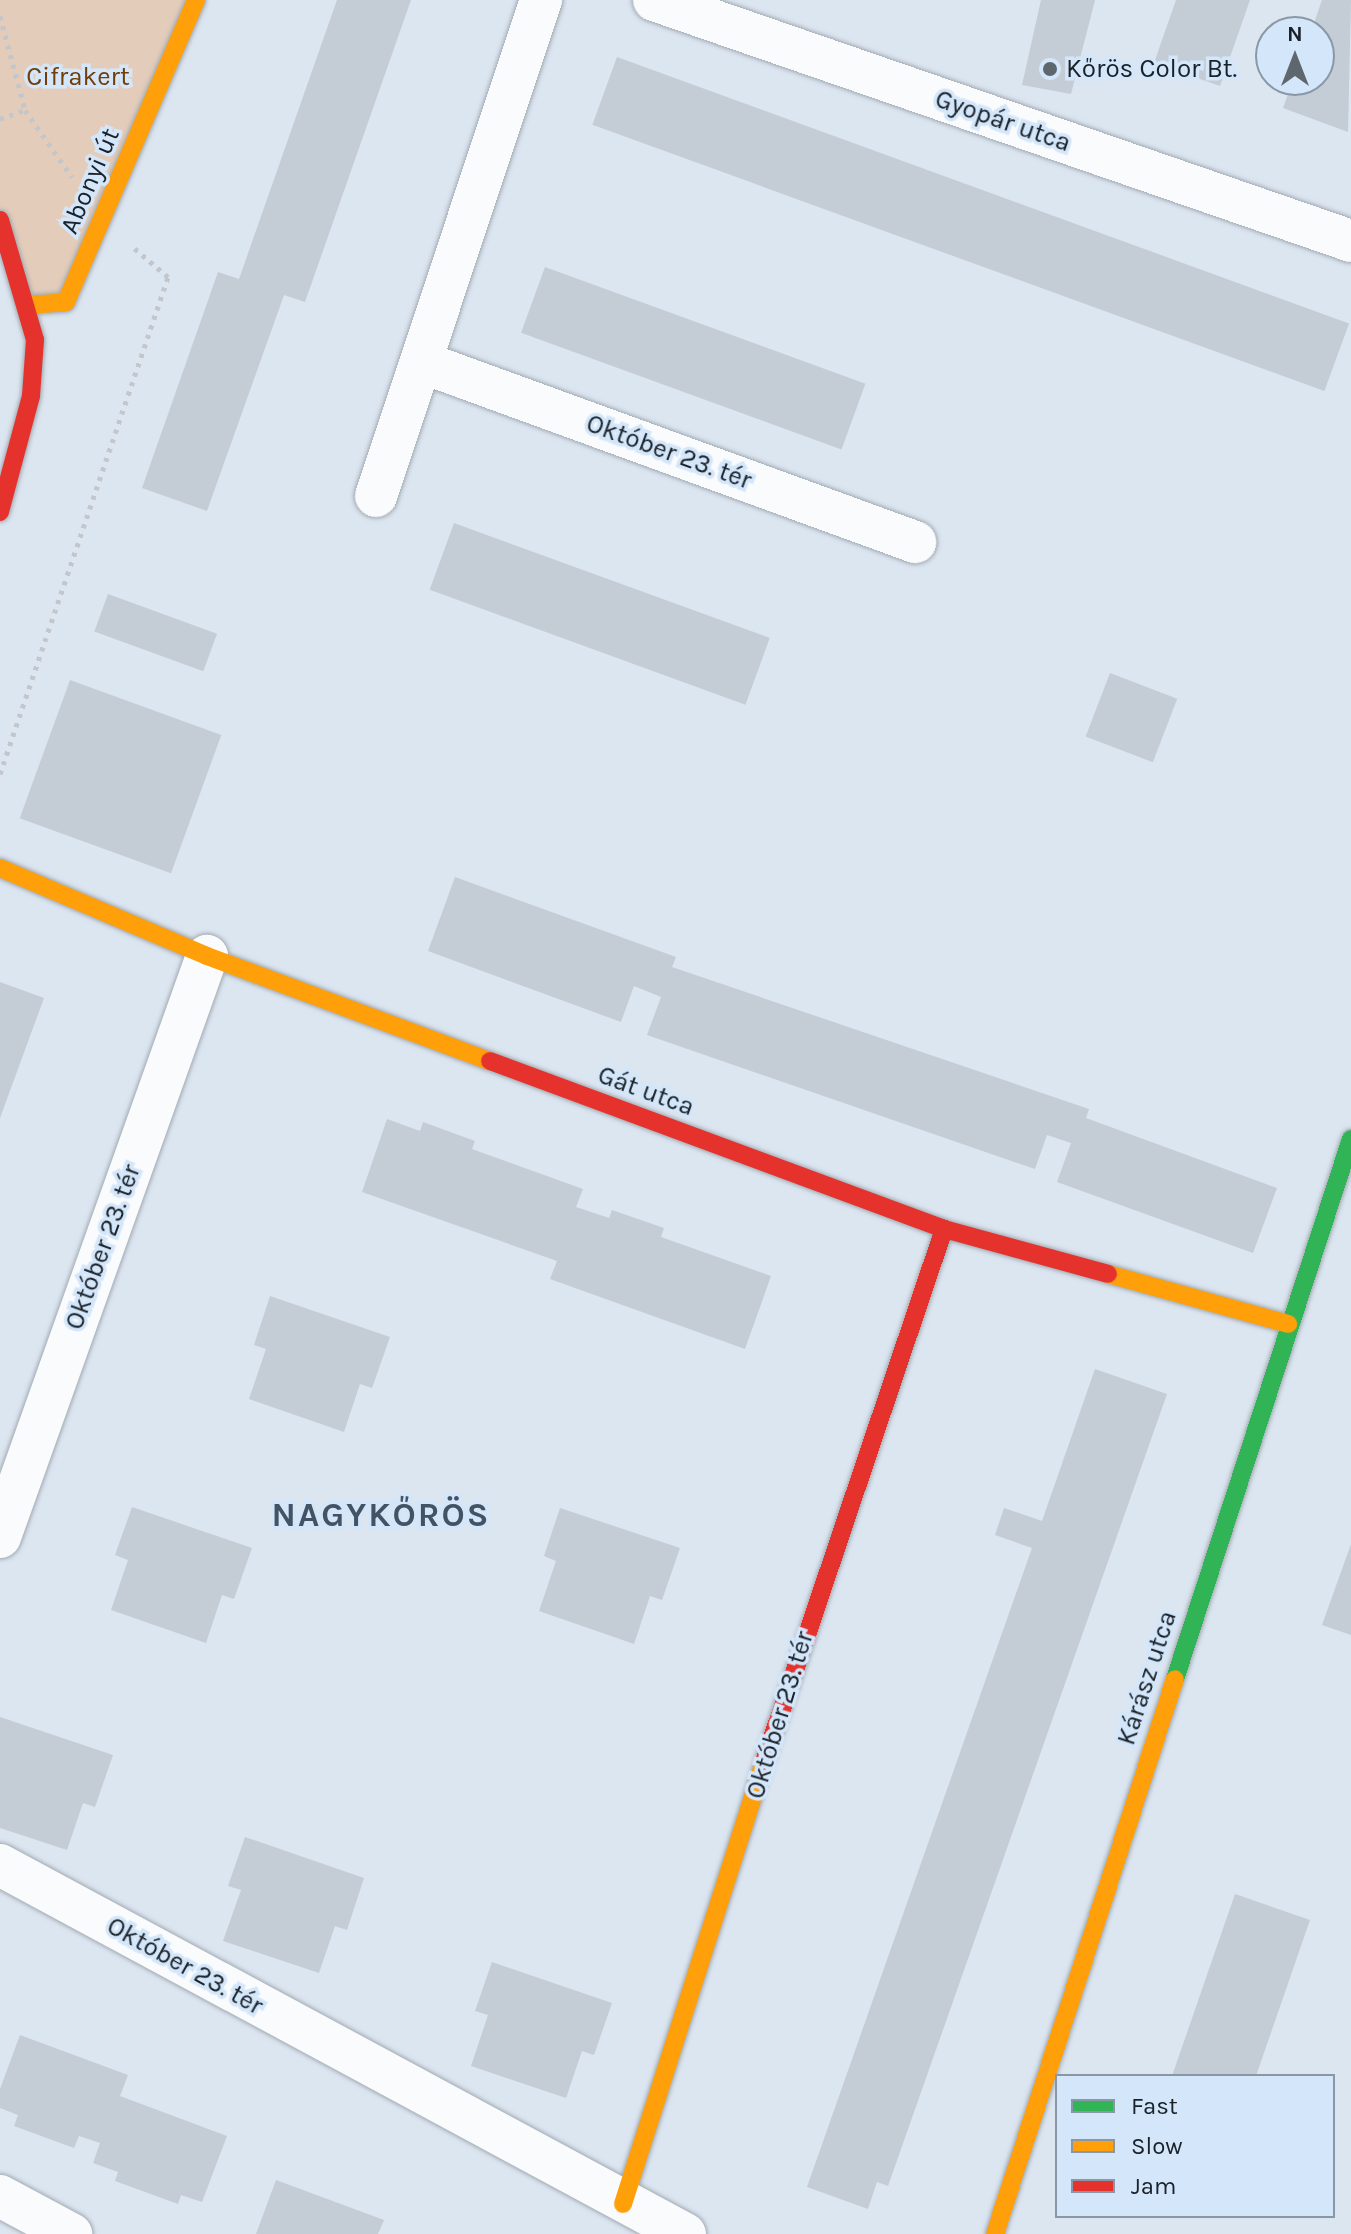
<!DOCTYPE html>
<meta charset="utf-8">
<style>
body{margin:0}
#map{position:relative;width:1351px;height:2234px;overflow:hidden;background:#dce6f1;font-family:Karla,sans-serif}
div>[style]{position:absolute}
.green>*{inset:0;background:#e4ccba}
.building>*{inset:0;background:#c4ccd5;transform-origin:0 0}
.path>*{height:5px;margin-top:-2.5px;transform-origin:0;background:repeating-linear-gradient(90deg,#c3c6ca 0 4px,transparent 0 10px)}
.roads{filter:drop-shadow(0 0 2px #a2aab2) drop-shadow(0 0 2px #a2aab2)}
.street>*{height:42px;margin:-21px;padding:0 21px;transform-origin:21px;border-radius:21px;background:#fafbfd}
.fast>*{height:18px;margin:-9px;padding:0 9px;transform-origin:9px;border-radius:9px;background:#30b455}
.slow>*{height:18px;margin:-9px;padding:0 9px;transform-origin:9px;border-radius:9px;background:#ff9f0a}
.jam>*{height:18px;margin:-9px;padding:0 9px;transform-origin:9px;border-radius:9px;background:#e5322d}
.dots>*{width:22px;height:22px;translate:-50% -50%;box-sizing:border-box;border:4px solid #d3e6fa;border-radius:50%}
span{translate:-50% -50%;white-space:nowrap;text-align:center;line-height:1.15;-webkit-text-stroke:7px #d3e6fa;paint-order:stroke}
.poi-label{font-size:26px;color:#1a2128}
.left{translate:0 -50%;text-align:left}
.park-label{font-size:26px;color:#723d07}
.street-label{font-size:26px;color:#1a2128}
.district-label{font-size:34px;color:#445364;font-weight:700;letter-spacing:2px}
.legend{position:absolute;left:1055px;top:2074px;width:280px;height:144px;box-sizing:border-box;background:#d3e6fa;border:2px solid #8997a6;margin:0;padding:10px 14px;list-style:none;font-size:24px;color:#1a2128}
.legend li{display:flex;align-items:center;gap:16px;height:40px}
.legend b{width:40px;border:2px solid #8997a6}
.north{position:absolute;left:1255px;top:16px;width:80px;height:80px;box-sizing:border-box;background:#d3e6fa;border:2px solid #8997a6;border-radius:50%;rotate:0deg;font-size:22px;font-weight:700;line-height:32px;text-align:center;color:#1a2128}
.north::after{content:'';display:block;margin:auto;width:28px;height:36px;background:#5e666e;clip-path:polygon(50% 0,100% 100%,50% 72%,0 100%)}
</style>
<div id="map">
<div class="green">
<div style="clip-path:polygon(0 0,196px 0,66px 302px,27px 305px,0 220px)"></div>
</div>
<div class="building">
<div style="clip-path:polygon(337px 0,411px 0,305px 302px,284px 295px,207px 511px,142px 488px,218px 272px,239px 279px)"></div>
<div style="clip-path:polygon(1041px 0,1095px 0,1071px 94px,1022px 85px)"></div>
<div style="clip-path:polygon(1176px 0,1250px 0,1220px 86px,1154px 63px)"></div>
<div style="clip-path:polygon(1322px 0,1351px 0,1348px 132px,1283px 108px,1293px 80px,1319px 80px,1319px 32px,1311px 32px)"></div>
<div style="left:617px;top:57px;width:779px;height:72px;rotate:20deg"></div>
<div style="left:545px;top:267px;width:341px;height:70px;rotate:20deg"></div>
<div style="left:454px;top:523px;width:336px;height:71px;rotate:20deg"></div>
<div style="left:108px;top:594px;width:116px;height:40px;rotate:20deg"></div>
<div style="left:1110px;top:673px;width:72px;height:68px;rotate:21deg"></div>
<div style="left:70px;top:680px;width:161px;height:147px;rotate:20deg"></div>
<div style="clip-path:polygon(455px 877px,676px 957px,672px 967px,1089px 1109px,1086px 1118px,1277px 1188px,1253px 1253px,1057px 1182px,1071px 1143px,1047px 1135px,1035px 1169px,647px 1035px,661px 997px,634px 986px,621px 1022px,428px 951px)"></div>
<div style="clip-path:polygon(0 982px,44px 998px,0 1118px)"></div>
<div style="clip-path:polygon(387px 1119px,420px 1131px,423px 1122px,475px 1141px,472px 1149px,583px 1189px,576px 1207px,609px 1218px,612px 1210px,664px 1228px,661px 1237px,771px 1276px,745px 1349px,550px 1279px,557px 1261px,362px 1192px)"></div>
<div style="clip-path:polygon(270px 1296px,390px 1337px,372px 1388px,360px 1384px,344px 1432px,249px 1399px,266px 1349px,254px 1345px)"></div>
<div style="clip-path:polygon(1095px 1369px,1167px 1394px,888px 2186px,877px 2182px,868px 2209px,807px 2187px,1032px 1548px,995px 1535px,1004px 1508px,1042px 1521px)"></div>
<div style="clip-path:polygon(132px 1507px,252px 1548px,234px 1599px,222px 1595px,206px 1643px,111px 1610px,128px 1560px,115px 1555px)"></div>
<div style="clip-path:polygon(560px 1508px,680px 1548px,662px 1600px,650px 1596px,634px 1644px,539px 1611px,556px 1561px,544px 1556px)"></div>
<div style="clip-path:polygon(1351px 1544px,1351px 1635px,1322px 1625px)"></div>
<div style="clip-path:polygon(0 1717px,113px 1755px,95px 1807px,83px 1803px,67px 1850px,0 1828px)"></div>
<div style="clip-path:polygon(245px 1837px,364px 1878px,347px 1930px,335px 1926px,319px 1973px,223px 1941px,241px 1890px,228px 1886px)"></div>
<div style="clip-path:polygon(1235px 1894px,1310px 1920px,1256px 2076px,1172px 2076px)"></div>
<div style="clip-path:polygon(492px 1962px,612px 2003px,594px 2055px,582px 2051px,566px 2098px,471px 2066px,488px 2015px,475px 2011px)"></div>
<div style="clip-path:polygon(20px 2035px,128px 2075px,120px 2096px,227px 2136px,202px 2202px,181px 2195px,178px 2204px,115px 2181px,118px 2172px,93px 2163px,100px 2143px,79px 2136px,74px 2148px,14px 2126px,18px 2115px,0 2108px,0 2089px)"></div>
<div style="clip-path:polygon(276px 2180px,384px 2220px,378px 2234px,256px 2234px)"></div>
</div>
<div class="path">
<div style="left:0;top:16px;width:97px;rotate:75.1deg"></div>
<div style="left:25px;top:110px;width:82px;rotate:55deg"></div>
<div style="left:0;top:119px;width:27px;rotate:-20deg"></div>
<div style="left:0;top:774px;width:525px;rotate:-71.32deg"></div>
<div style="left:168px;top:277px;width:46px;rotate:-139.4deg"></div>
</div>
<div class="roads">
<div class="street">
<div style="left:654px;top:0;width:737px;rotate:19.07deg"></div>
<div style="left:424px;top:363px;width:523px;rotate:20.03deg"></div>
<div style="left:376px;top:496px;width:523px;rotate:-71.6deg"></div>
<div style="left:0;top:1537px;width:617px;rotate:-70.39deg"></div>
<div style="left:0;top:1865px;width:778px;rotate:28.31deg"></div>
<div style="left:0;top:2196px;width:81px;rotate:28.2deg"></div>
</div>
<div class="fast">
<div style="left:1175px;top:1679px;width:568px;rotate:-71.95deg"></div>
</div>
<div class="slow">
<div style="left:27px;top:305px;width:39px;rotate:-4deg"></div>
<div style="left:66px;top:302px;width:329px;rotate:-66.7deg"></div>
<div style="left:0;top:868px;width:225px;rotate:23deg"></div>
<div style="left:207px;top:956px;width:302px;rotate:20.4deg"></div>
<div style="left:1108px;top:1274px;width:187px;rotate:15.5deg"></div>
<div style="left:623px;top:2204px;width:464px;rotate:-72.3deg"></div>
<div style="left:995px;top:2234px;width:583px;rotate:-72.03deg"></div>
</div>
<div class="jam">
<div style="left:0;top:220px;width:125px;rotate:73.7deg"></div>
<div style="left:35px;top:340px;width:56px;rotate:94.1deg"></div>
<div style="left:31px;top:396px;width:120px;rotate:105deg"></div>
<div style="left:490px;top:1061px;width:484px;rotate:20.3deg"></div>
<div style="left:944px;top:1229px;width:170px;rotate:15.3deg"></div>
<div style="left:764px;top:1762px;width:563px;rotate:-71.34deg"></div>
</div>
</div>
<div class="dots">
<div style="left:1050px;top:69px;background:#5e666e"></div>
</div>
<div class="poi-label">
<span class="left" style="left:1066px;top:69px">Kőrös Color Bt.</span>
</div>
<div class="park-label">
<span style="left:78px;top:77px">Cifrakert</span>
</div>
<div class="street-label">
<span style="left:1003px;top:121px;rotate:19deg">Gyopár utca</span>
<span style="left:90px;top:181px;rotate:-67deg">Abonyi út</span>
<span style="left:669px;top:452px;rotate:20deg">Október 23. tér</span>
<span style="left:646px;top:1091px;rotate:20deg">Gát utca</span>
<span style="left:103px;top:1247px;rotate:-70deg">Október 23. tér</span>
<span style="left:1147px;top:1678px;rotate:-72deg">Kárász utca</span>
<span style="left:780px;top:1715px;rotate:-73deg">Október 23. tér</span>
<span style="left:185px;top:1966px;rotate:29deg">Október 23. tér</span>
</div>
<div class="district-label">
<span style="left:381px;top:1516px">NAGYKŐRÖS</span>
</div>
<ul class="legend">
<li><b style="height:10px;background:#30b455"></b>Fast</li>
<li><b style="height:10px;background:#ff9f0a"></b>Slow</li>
<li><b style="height:10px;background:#e5322d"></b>Jam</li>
</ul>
<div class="north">N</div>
</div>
